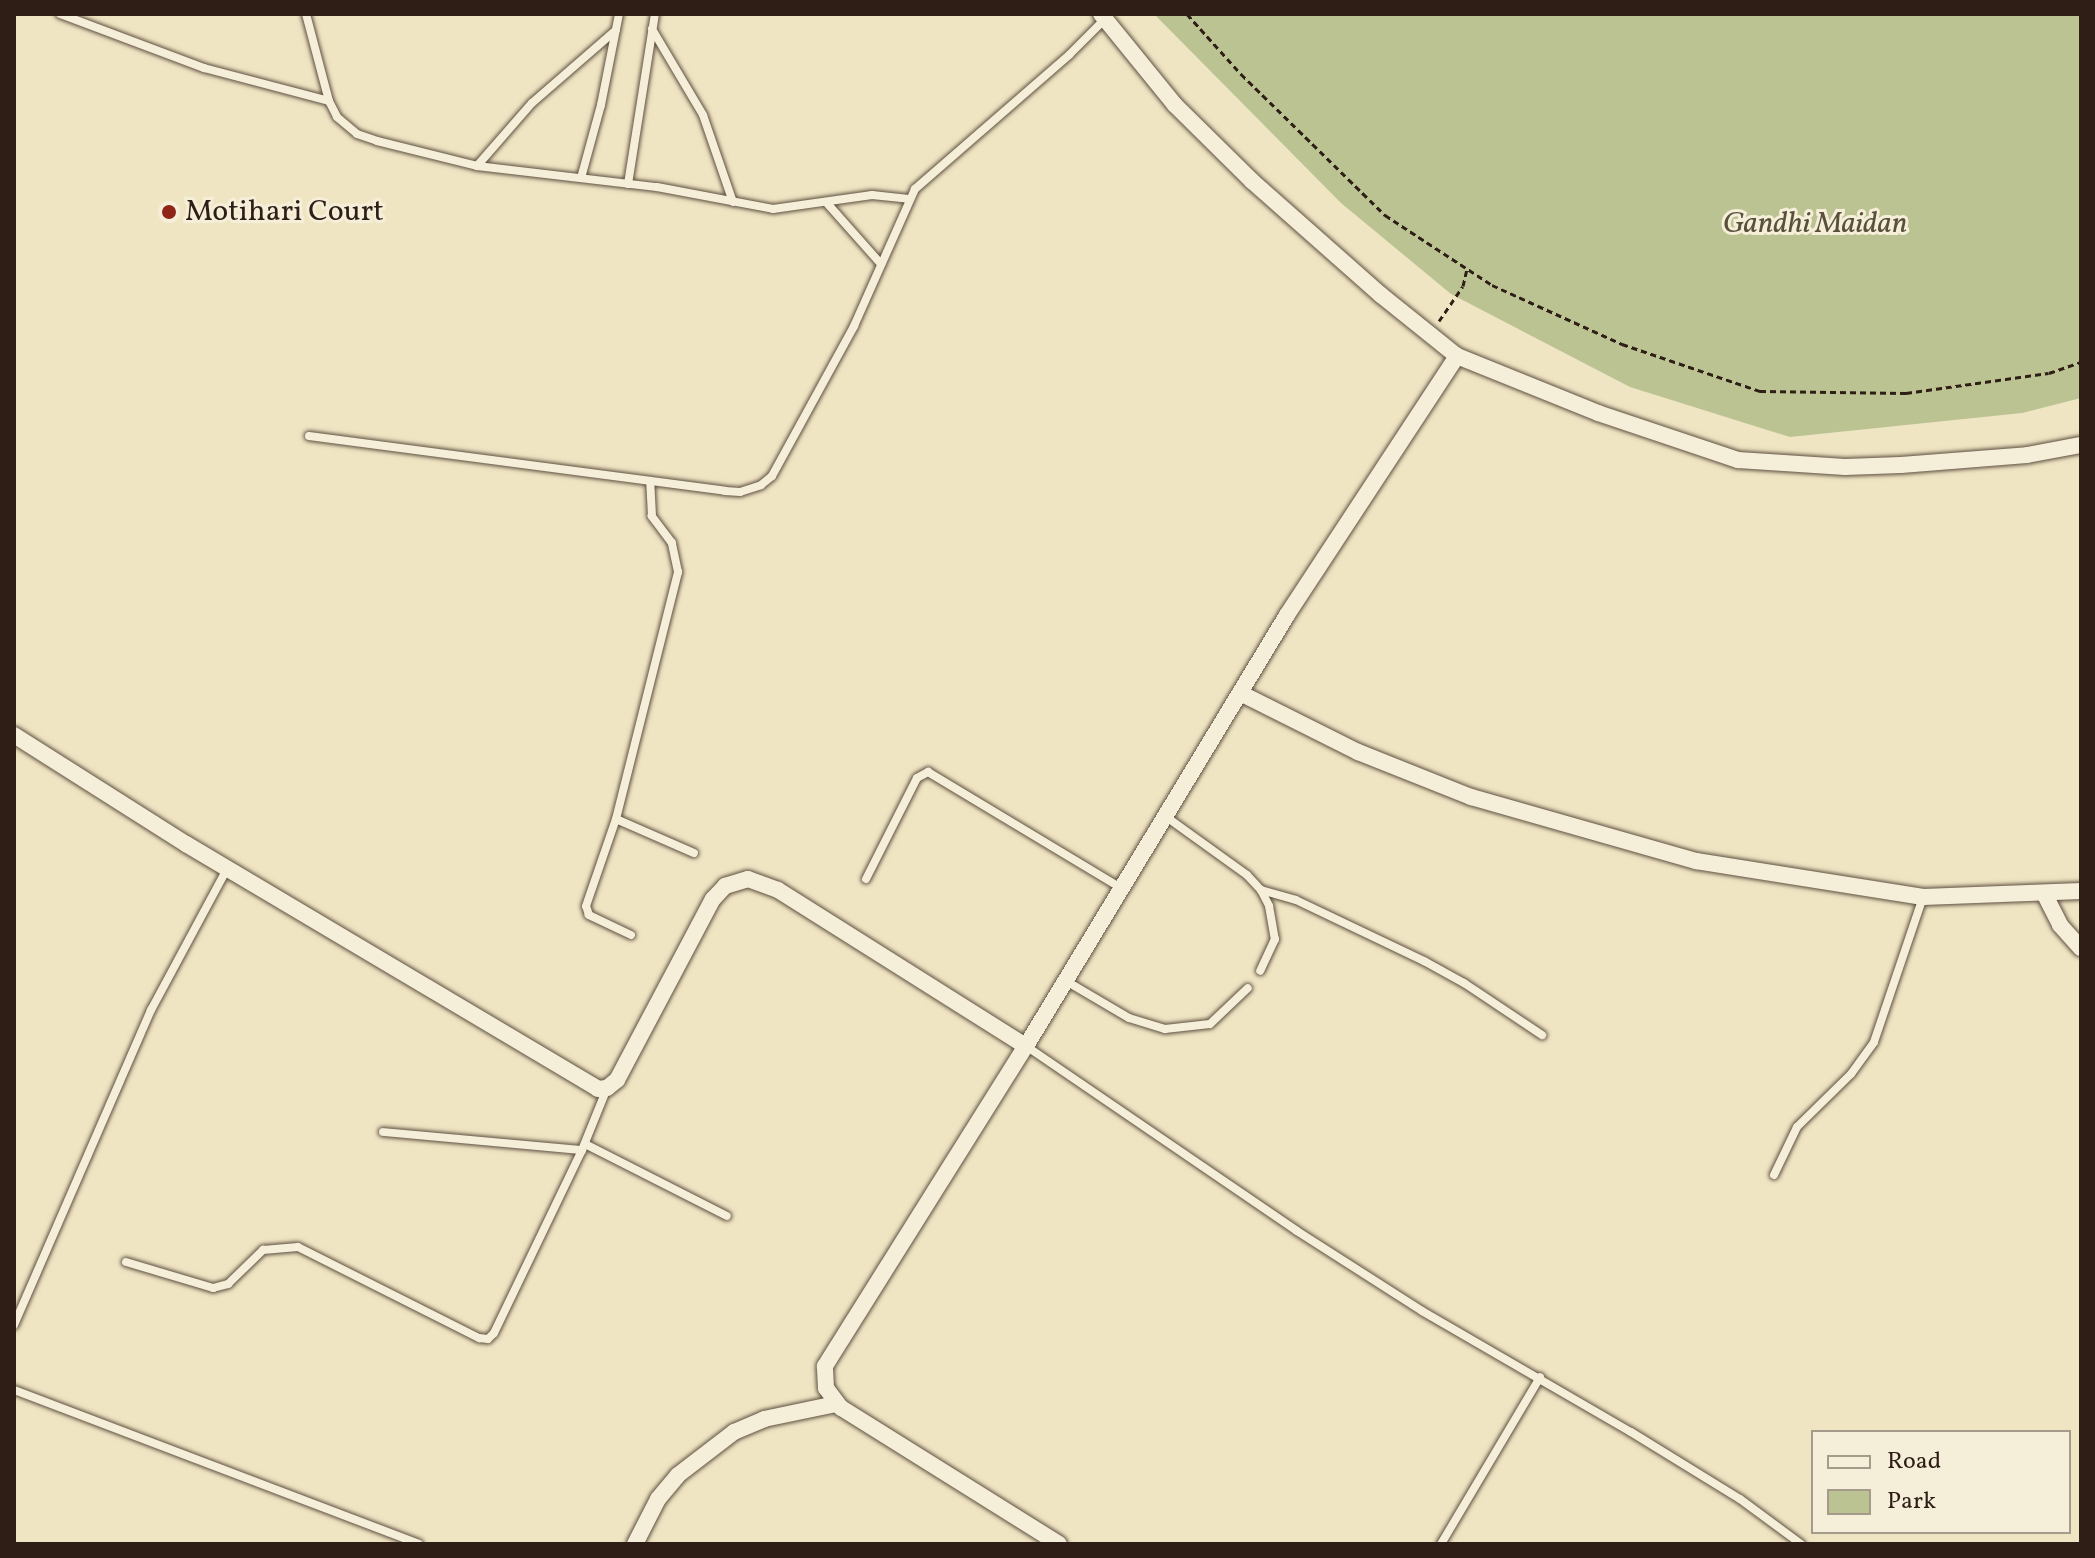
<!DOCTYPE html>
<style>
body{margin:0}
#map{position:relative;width:2095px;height:1558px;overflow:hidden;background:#f0e5c3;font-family:Vollkorn,serif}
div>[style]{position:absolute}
.green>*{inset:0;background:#bcc392}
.path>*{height:3px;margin-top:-1.5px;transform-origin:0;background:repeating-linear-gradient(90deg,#2e1e16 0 6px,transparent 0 10px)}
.roads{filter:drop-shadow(0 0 2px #5e5041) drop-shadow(0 0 2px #5e5041)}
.service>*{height:8px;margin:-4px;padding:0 4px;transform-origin:4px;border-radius:4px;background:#f5eed8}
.minor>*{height:16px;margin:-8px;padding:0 8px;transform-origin:8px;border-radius:8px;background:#f5eed8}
.dots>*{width:22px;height:22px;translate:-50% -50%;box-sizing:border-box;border:4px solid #f5eed8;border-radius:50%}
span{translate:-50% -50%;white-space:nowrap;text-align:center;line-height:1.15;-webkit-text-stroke:6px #f5eed8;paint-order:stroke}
.poi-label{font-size:30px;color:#2e1e16}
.left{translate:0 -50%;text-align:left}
.park-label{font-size:30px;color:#59503b;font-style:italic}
.frame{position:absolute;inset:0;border:16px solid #2e1e16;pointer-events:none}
.legend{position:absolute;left:1811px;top:1430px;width:260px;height:104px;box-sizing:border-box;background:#f5eed8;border:2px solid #a59b8a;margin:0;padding:10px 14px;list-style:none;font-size:24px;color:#2e1e16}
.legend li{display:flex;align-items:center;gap:16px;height:40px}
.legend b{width:40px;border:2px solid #a59b8a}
</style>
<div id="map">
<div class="green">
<div style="clip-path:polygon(1154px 14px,2081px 14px,2081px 398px,2022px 413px,1790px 437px,1630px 387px,1451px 294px,1341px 203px)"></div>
</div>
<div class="path">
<div style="left:1187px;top:14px;width:81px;rotate:48deg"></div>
<div style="left:1241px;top:74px;width:202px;rotate:44.4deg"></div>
<div style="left:1385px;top:215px;width:128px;rotate:33.2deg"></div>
<div style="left:1492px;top:285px;width:143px;rotate:24.4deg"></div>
<div style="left:1622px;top:344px;width:146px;rotate:18.8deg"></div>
<div style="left:1760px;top:391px;width:146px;rotate:0.8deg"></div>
<div style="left:1906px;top:393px;width:144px;rotate:-8deg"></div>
<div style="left:2049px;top:373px;width:34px;rotate:-19deg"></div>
<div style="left:1439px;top:321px;width:42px;rotate:-55.6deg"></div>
<div style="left:1463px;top:286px;width:17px;rotate:-77deg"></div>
</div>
<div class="roads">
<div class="service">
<div style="left:60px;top:14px;width:154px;rotate:20.6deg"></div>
<div style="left:204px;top:68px;width:129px;rotate:14.8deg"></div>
<div style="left:306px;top:14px;width:90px;rotate:75.2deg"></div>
<div style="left:329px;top:101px;width:18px;rotate:63deg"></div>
<div style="left:337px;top:117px;width:26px;rotate:40deg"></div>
<div style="left:357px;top:134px;width:21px;rotate:19deg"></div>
<div style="left:377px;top:141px;width:103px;rotate:14deg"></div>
<div style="left:477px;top:166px;width:181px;rotate:6.7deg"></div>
<div style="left:657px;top:187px;width:118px;rotate:10.7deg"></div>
<div style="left:773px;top:209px;width:100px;rotate:-8deg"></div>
<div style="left:872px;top:195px;width:37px;rotate:6deg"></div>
<div style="left:652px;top:29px;width:100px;rotate:59.3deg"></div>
<div style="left:703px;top:115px;width:92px;rotate:71deg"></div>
<div style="left:477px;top:166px;width:84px;rotate:-48.9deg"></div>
<div style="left:532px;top:103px;width:111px;rotate:-41deg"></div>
<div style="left:581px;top:178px;width:76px;rotate:-74.7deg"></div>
<div style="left:601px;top:105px;width:93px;rotate:-78.8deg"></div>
<div style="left:628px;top:184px;width:172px;rotate:-81deg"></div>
<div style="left:826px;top:202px;width:83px;rotate:48.4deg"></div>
<div style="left:309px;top:436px;width:420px;rotate:7.5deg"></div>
<div style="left:725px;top:491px;width:15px;rotate:4deg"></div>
<div style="left:740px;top:492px;width:22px;rotate:-18deg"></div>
<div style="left:761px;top:485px;width:14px;rotate:-39deg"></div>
<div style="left:772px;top:476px;width:171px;rotate:-61.3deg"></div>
<div style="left:854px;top:326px;width:150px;rotate:-66deg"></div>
<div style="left:915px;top:189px;width:204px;rotate:-41deg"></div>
<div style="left:1069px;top:55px;width:51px;rotate:-45deg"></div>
<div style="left:1165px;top:816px;width:101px;rotate:35.7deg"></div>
<div style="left:1247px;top:875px;width:21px;rotate:47deg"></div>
<div style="left:1261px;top:890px;width:18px;rotate:63deg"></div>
<div style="left:1269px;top:906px;width:34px;rotate:80deg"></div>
<div style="left:1275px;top:939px;width:35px;rotate:115deg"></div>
<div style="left:616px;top:819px;width:85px;rotate:23.6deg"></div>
<div style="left:866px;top:879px;width:113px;rotate:-63.2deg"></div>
<div style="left:917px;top:778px;width:13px;rotate:-29deg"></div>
<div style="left:928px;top:772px;width:225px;rotate:31deg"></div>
<div style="left:1261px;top:890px;width:36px;rotate:16deg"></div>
<div style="left:1296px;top:900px;width:142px;rotate:25.5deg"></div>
<div style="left:1424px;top:961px;width:46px;rotate:28.8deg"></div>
<div style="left:1464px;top:983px;width:94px;rotate:33.7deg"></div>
<div style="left:631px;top:935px;width:47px;rotate:-154.5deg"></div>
<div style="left:589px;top:915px;width:9px;rotate:-108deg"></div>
<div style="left:586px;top:906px;width:92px;rotate:-71deg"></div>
<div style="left:616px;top:819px;width:255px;rotate:-75.9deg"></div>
<div style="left:678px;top:572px;width:30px;rotate:-102deg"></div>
<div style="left:672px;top:543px;width:34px;rotate:-127deg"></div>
<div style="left:652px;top:516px;width:34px;rotate:-93deg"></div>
<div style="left:1066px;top:981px;width:73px;rotate:30.4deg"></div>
<div style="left:1129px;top:1018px;width:38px;rotate:17deg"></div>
<div style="left:1165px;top:1029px;width:45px;rotate:-6.3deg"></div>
<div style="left:1210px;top:1024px;width:52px;rotate:-43.5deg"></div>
<div style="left:1026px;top:1046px;width:328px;rotate:34.3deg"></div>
<div style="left:1297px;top:1231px;width:148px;rotate:32.6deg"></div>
<div style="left:1422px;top:1311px;width:241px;rotate:30.1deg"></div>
<div style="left:1631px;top:1432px;width:128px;rotate:31.6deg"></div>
<div style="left:1740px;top:1499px;width:76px;rotate:36.4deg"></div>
<div style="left:383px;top:1132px;width:200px;rotate:5.2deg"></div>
<div style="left:585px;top:1144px;width:159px;rotate:26.9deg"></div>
<div style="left:1774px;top:1175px;width:53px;rotate:-64.4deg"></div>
<div style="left:1797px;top:1127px;width:76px;rotate:-44.5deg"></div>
<div style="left:1851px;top:1074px;width:39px;rotate:-54deg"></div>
<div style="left:1874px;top:1042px;width:153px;rotate:-71.3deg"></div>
<div style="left:126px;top:1262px;width:91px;rotate:16.6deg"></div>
<div style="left:213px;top:1288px;width:16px;rotate:-15deg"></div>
<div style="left:228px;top:1284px;width:49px;rotate:-44.2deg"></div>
<div style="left:263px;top:1250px;width:35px;rotate:-5deg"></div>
<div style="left:298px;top:1247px;width:203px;rotate:26.7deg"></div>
<div style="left:479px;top:1338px;width:9px;rotate:6deg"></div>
<div style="left:488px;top:1339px;width:8px;rotate:-45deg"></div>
<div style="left:494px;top:1333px;width:203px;rotate:-64.3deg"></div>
<div style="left:582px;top:1150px;width:67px;rotate:-68deg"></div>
<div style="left:14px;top:1325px;width:344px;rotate:-66.5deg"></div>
<div style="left:151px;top:1010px;width:160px;rotate:-61.7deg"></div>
<div style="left:14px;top:1390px;width:433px;rotate:20.8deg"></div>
<div style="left:1441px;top:1544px;width:194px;rotate:-59.3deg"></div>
</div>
<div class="minor">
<div style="left:1101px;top:14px;width:117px;rotate:50.9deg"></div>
<div style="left:1175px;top:105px;width:108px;rotate:44.6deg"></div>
<div style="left:1252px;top:181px;width:172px;rotate:41.5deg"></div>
<div style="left:1381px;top:295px;width:97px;rotate:38.8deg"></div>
<div style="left:1457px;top:356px;width:152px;rotate:22deg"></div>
<div style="left:1598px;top:413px;width:148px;rotate:18.6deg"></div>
<div style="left:1738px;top:460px;width:107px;rotate:3.7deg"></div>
<div style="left:1845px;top:467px;width:56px;rotate:-2deg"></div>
<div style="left:1901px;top:465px;width:126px;rotate:-4.5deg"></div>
<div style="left:2027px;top:455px;width:55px;rotate:-10.5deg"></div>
<div style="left:1240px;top:693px;width:132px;rotate:26.6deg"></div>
<div style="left:1358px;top:752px;width:122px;rotate:21.7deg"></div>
<div style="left:1471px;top:797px;width:234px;rotate:15.9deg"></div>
<div style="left:1696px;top:861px;width:230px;rotate:9deg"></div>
<div style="left:1923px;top:897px;width:158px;rotate:-2.2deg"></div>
<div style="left:14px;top:735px;width:204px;rotate:32.4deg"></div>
<div style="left:186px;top:844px;width:479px;rotate:30.7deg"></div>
<div style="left:598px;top:1089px;width:9px;rotate:-6deg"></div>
<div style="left:607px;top:1088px;width:13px;rotate:-39deg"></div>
<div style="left:617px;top:1080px;width:205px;rotate:-62.1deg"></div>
<div style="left:713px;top:899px;width:18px;rotate:-47deg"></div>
<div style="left:725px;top:886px;width:24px;rotate:-17deg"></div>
<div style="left:748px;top:879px;width:32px;rotate:20deg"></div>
<div style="left:778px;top:890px;width:293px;rotate:32.2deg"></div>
<div style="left:2045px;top:895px;width:34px;rotate:63deg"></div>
<div style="left:2060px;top:925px;width:31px;rotate:48deg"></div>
<div style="left:635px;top:1544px;width:51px;rotate:-62.9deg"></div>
<div style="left:658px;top:1499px;width:31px;rotate:-50deg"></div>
<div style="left:678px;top:1475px;width:71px;rotate:-37.5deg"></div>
<div style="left:734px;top:1432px;width:33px;rotate:-23deg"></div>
<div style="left:764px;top:1419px;width:74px;rotate:-11.8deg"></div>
<div style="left:1059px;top:1544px;width:257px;rotate:-148deg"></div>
<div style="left:841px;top:1408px;width:25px;rotate:-127deg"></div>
<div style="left:826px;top:1388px;width:22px;rotate:-93deg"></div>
<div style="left:825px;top:1366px;width:378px;rotate:-57.9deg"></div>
<div style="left:1026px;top:1046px;width:504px;rotate:-58.8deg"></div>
<div style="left:1287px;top:615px;width:310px;rotate:-56.7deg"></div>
</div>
</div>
<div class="dots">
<div style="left:169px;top:212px;background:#8f2418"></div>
</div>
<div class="poi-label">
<span class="left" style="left:185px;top:212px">Motihari Court</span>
</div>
<div class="park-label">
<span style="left:1815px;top:224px">Gandhi Maidan</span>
</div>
<div class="frame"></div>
<ul class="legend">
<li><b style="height:10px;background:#f5eed8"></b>Road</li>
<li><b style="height:22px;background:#bcc392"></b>Park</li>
</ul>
</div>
